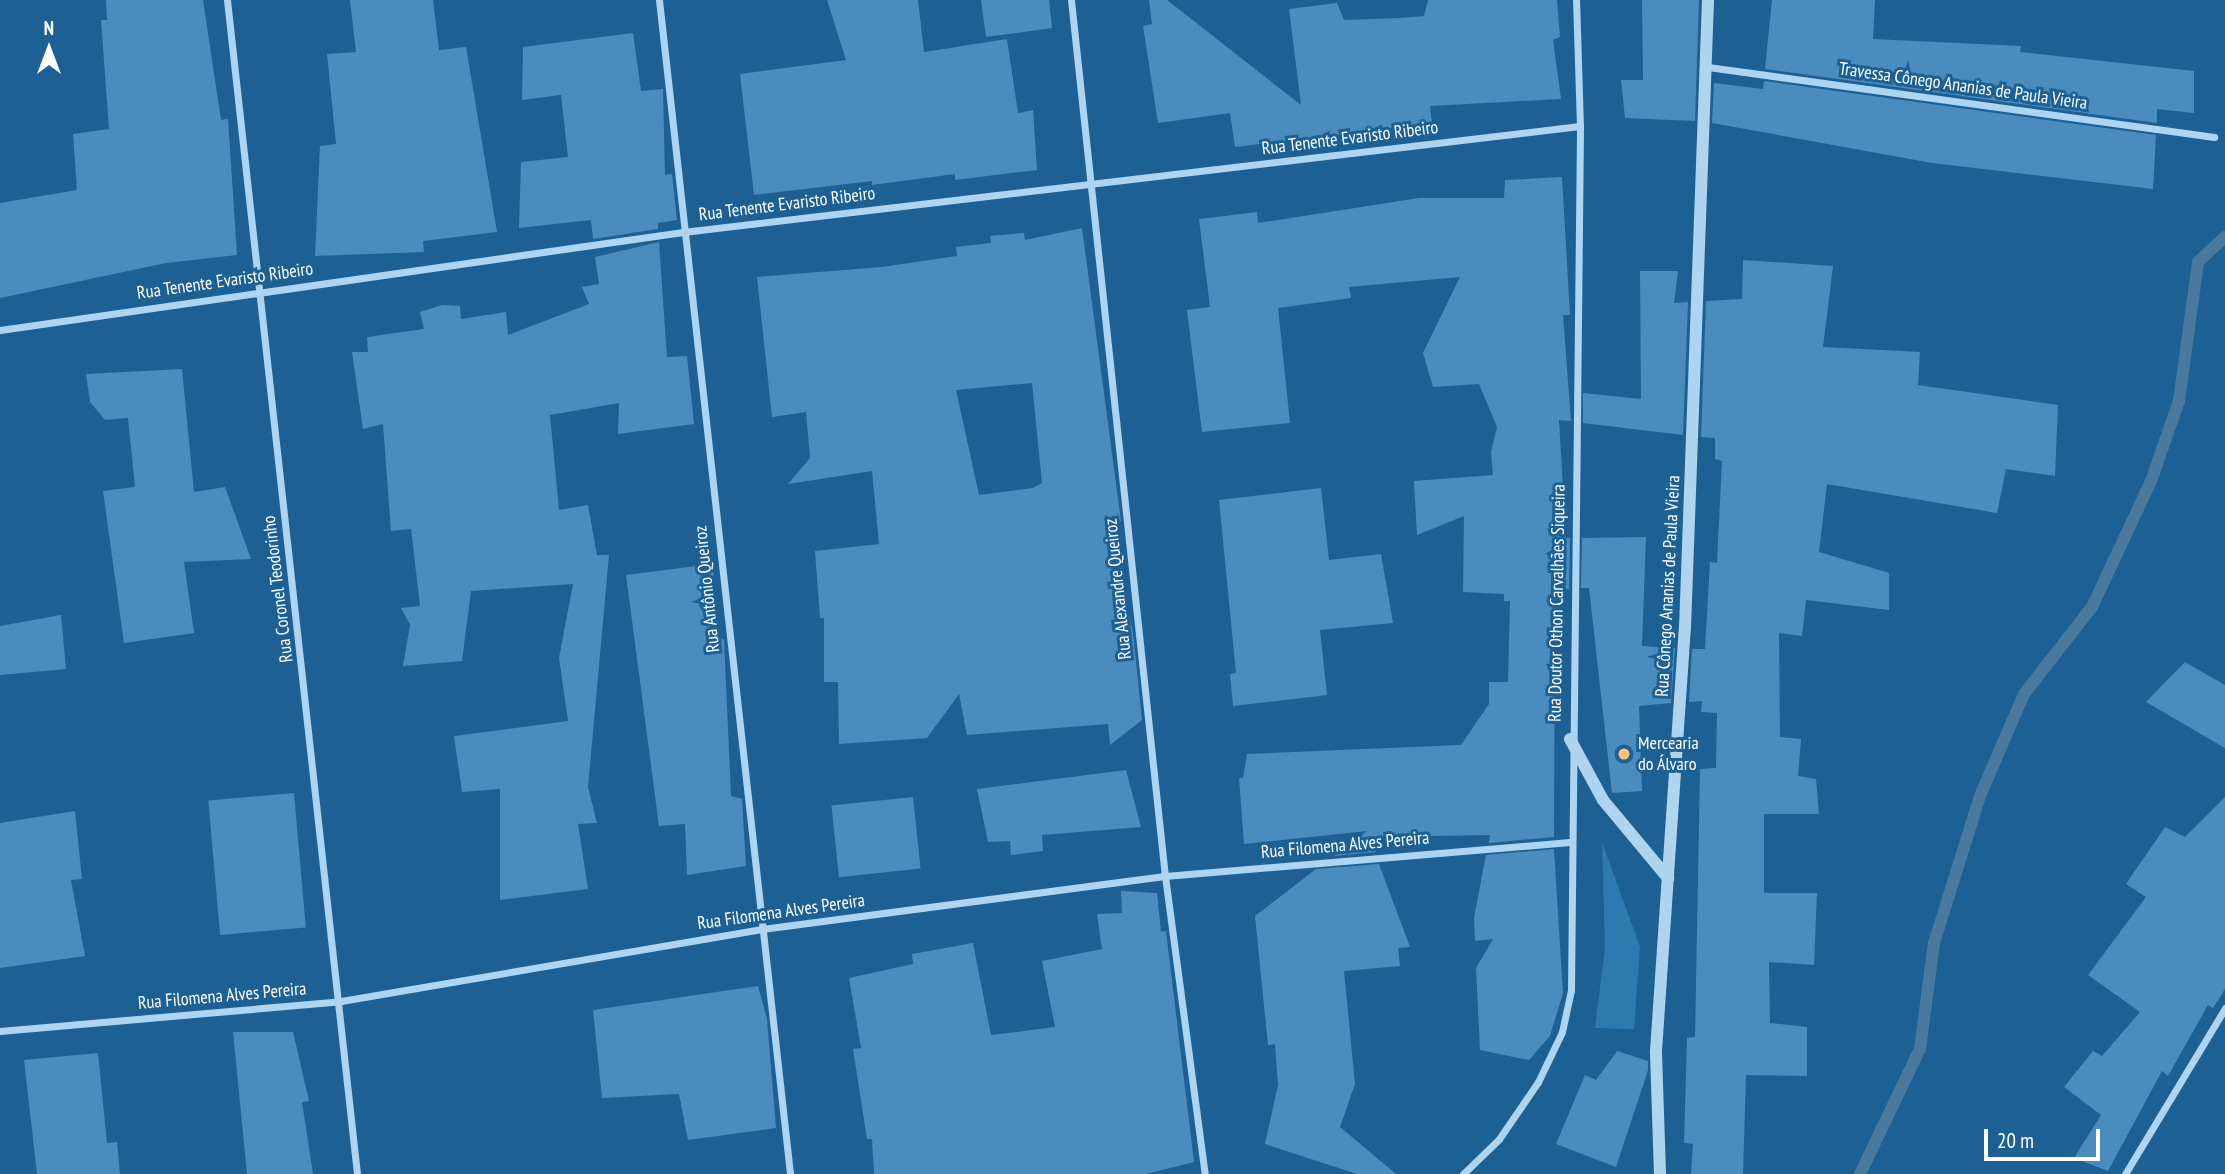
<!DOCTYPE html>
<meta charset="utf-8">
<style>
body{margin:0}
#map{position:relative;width:2225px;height:1174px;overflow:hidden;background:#1d6194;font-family:"PT Sans Narrow",sans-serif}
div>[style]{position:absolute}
.green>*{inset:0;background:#2d7ab0}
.stream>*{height:12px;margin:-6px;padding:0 6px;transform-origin:6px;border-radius:6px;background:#49799c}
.building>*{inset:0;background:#4a8cbd;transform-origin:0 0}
.minor>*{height:7px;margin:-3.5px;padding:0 3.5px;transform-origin:3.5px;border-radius:3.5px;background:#afd4ef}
.tertiary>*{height:12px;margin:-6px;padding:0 6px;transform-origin:6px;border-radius:6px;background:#afd4ef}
.dots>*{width:19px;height:19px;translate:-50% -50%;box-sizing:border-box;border:4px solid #1d6194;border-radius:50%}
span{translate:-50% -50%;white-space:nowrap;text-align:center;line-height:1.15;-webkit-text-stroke:6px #1d6194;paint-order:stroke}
.street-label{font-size:18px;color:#fff}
.poi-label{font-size:18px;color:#fff}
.left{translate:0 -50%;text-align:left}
.north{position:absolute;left:14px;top:14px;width:70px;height:70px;-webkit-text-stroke:5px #1d6194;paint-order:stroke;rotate:0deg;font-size:19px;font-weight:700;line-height:28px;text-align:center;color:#fff}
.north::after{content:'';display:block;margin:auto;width:24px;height:32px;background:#fff;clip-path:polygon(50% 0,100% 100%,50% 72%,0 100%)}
.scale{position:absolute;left:1984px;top:1129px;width:116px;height:32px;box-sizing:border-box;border:4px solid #fff;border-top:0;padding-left:9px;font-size:21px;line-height:24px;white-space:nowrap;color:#fff;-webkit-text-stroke:5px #1d6194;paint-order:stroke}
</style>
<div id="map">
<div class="green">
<div style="clip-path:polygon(1602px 842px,1640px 947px,1634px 1029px,1595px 1028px,1605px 947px)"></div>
</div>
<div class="stream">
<div style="left:1860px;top:1174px;width:139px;rotate:-64.4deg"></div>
<div style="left:1920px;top:1049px;width:107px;rotate:-82.5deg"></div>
<div style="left:1934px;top:943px;width:154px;rotate:-72.6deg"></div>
<div style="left:1980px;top:796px;width:111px;rotate:-66.7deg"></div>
<div style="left:2024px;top:694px;width:110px;rotate:-52deg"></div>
<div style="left:2092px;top:607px;width:139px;rotate:-64.9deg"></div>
<div style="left:2151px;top:481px;width:85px;rotate:-70.7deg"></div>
<div style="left:2179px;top:401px;width:140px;rotate:-82.2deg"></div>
<div style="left:2198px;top:262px;width:37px;rotate:-43deg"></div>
</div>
<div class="building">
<div style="clip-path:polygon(106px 0,203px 0,221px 120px,228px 119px,237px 255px,166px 263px,0 298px,0 203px,77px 190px,73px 134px,109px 129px,101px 20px,107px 20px)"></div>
<div style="clip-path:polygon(350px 0,433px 0,439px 50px,466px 47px,497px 232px,423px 241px,424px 252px,315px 256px,320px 146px,336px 144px,327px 54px,356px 52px)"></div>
<div style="clip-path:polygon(827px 0,918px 0,924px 52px,1007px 39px,1018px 113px,1033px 110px,1037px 170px,955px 180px,955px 174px,872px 185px,872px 181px,754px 195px,740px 74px,846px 60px)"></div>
<div style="clip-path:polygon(981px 0,1049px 0,1052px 28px,986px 37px)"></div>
<div style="clip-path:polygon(1149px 0,1167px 0,1301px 105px,1289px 9px,1337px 3px,1344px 20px,1400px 18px,1424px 16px,1428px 0,1557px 0,1560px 37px,1553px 40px,1561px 99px,1430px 106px,1432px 123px,1235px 147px,1230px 113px,1158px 123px,1143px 26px,1152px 24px)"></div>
<div style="clip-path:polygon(1642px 0,1699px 0,1695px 121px,1625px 118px,1621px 80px,1643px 80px)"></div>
<div style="clip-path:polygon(1772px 0,1875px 0,1873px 39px,2021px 46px,2020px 52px,2194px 71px,2194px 113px,2157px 109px,2157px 123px,1765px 69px)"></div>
<div style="clip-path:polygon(633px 33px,641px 91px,663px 89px,665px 175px,672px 174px,677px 220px,658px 223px,658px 229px,593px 239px,591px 220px,519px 228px,521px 162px,568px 157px,561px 95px,522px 100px,523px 47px)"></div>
<div style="clip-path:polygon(1764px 81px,2156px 135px,2153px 189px,1932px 163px,1712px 123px,1714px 83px,1763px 89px)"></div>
<div style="clip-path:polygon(1562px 177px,1570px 315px,1563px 315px,1571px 421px,1559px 420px,1566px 538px,1570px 538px,1569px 589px,1555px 590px,1554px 837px,1489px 843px,1490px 835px,1372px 837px,1376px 852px,1334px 856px,1367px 831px,1244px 844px,1239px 778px,1243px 778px,1247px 754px,1461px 745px,1489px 704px,1489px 682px,1508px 682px,1510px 601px,1504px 601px,1504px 594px,1463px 592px,1464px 516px,1417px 535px,1414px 481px,1493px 475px,1491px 452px,1497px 427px,1479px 384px,1433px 387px,1423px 353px,1460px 277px,1349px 287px,1351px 298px,1278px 308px,1290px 423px,1202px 432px,1187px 310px,1210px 307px,1199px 219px,1257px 212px,1258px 223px,1419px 198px,1504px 198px,1505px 180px)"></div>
<div style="clip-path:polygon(evenodd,1082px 228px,1121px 521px,1109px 522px,1133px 633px,1142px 720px,1110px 745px,1108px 724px,967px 735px,959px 694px,927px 738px,839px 744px,838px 682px,824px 682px,824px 618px,820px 618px,815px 551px,879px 544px,872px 471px,788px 484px,810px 458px,806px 412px,772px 417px,757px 277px,882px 267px,957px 256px,956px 247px,991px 243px,990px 236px,1024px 233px,1025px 240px,1082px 228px,1032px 383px,1042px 483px,1033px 488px,979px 495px,956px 390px,1032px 383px)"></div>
<div style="clip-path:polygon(659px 242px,667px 357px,687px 356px,694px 424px,618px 434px,619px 403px,550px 415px,559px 510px,588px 505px,597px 555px,609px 555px,588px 787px,597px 823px,578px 824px,588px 889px,500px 900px,500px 789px,462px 792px,454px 736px,568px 721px,559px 658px,573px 584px,471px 591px,462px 661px,403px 666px,410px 625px,401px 608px,420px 606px,411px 529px,391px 531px,383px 424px,363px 429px,352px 352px,368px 352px,367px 337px,424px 329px,420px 312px,442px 305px,460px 306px,461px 319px,506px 312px,508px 335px,589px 304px,582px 287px,599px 284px,595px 257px)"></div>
<div style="clip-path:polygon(1743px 260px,1833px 266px,1823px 347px,1920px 352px,1918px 385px,2058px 405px,2055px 476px,2006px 469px,1997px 513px,1827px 484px,1819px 552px,1889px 573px,1889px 610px,1806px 600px,1802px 636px,1779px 633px,1780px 737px,1801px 739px,1798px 776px,1816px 779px,1819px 814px,1764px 814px,1764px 893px,1817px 893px,1814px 965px,1769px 962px,1770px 1023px,1807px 1027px,1807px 1076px,1746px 1075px,1743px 1174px,1691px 1174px,1693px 1144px,1684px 1143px,1687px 1038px,1695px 1037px,1700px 769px,1716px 768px,1717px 713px,1701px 712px,1702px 701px,1689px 702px,1692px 649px,1705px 649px,1710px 562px,1717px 563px,1722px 461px,1715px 459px,1715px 438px,1701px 437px,1706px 301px,1742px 299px)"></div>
<div style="clip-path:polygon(1640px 271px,1678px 271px,1674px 303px,1688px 302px,1683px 435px,1583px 423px,1583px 393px,1641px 399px)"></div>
<div style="clip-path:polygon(182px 369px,194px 492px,225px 487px,251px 559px,184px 562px,194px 633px,124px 643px,103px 491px,135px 487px,128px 418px,105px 420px,90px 402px,86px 374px)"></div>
<div style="clip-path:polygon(1321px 488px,1329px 560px,1381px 554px,1393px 623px,1320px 630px,1327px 695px,1233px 706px,1230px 674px,1236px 673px,1219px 500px)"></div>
<div style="clip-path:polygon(1646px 537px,1642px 646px,1675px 648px,1671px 703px,1639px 706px,1642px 791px,1612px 793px,1589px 588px,1581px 588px,1582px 538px)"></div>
<div style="clip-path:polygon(713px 564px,717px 640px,724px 639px,731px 796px,742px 799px,746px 866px,687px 875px,685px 824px,659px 826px,626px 575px)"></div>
<div style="clip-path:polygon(61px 615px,66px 669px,0 675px,0 626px)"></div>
<div style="clip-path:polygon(2185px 662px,2225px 685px,2225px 748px,2146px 702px)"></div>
<div style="clip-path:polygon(1126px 770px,1141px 827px,1042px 835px,1043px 851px,1011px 855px,1010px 841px,988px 842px,977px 789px)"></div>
<div style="left:294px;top:793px;width:135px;height:86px;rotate:85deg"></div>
<div style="left:913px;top:797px;width:72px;height:82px;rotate:84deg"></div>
<div style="clip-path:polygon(2225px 797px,2225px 989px,2213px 1008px,2208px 1005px,2168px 1076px,2162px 1071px,2108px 1171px,2074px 1158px,2101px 1115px,2064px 1087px,2093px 1051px,2102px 1056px,2140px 1012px,2088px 975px,2146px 897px,2126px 884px,2165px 827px,2185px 837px)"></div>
<div style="clip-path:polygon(75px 811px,82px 879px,71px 880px,85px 956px,0 968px,0 823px)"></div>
<div style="clip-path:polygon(1554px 849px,1563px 993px,1550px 1036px,1529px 1060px,1480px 1050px,1476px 968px,1493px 939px,1475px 941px,1474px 918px,1486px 855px)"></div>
<div style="clip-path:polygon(1379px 864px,1410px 947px,1398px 948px,1400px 966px,1344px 971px,1355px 1084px,1340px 1127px,1396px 1174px,1357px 1174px,1265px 1144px,1278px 1085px,1275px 1044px,1268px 1045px,1255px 916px,1316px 869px)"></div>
<div style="clip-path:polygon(1121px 891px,1157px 893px,1161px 932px,1166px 931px,1194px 1162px,1146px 1174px,874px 1174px,872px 1139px,867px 1139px,853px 1049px,861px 1048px,849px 978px,913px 964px,912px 954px,973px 943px,991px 1035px,1055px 1027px,1042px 961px,1102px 949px,1097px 914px,1122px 913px)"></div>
<div style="clip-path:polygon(758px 986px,767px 1019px,776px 1128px,688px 1140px,679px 1094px,602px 1098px,593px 1010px)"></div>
<div style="clip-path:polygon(233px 1032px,293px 1032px,309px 1101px,302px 1102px,313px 1174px,247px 1174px)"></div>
<div style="clip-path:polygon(1617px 1051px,1648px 1061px,1648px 1070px,1616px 1167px,1556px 1144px,1585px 1075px,1596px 1080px)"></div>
<div style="clip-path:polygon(98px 1053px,107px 1143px,117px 1142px,120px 1174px,37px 1174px,24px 1060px)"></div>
</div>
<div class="minor">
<div style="left:227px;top:0;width:1181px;rotate:83.68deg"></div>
<div style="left:659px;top:0;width:1181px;rotate:83.63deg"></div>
<div style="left:1071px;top:0;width:881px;rotate:83.88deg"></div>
<div style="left:1165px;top:876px;width:301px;rotate:82.4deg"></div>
<div style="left:1708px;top:67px;width:511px;rotate:7.88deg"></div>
<div style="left:0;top:330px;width:690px;rotate:-8.17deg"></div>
<div style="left:683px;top:232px;width:903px;rotate:-6.74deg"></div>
<div style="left:0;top:1031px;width:342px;rotate:-5deg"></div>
<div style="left:341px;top:1001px;width:427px;rotate:-9.7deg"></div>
<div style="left:762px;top:929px;width:406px;rotate:-7.5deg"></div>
<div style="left:1165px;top:876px;width:406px;rotate:-4.8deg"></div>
<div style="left:1463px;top:1174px;width:50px;rotate:-44.2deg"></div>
<div style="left:1499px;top:1139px;width:69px;rotate:-55.6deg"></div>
<div style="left:1538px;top:1082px;width:55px;rotate:-64.4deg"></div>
<div style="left:1562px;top:1032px;width:43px;rotate:-77.9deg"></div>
<div style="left:1571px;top:990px;width:864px;rotate:-89.4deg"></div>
<div style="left:1580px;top:126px;width:126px;rotate:-91.8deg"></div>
<div style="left:2125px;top:1174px;width:194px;rotate:-58.9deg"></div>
</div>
<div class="tertiary">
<div style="left:1570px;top:739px;width:69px;rotate:61.6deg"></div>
<div style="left:1603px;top:800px;width:102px;rotate:50.2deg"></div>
<div style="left:1660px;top:1174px;width:123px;rotate:-91.9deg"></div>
<div style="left:1656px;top:1051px;width:424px;rotate:-86.1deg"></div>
<div style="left:1685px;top:628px;width:628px;rotate:-87.9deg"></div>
</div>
<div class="dots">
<div style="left:1624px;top:754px;background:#fec16d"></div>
</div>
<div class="street-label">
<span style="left:1963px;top:86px;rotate:8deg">Travessa Cônego Ananias de Paula Vieira</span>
<span style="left:1350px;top:138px;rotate:-7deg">Rua Tenente Evaristo Ribeiro</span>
<span style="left:787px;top:204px;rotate:-7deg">Rua Tenente Evaristo Ribeiro</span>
<span style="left:225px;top:281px;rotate:-8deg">Rua Tenente Evaristo Ribeiro</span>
<span style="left:1668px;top:586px;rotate:-87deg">Rua Cônego Ananias de Paula Vieira</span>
<span style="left:278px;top:589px;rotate:-97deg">Rua Coronel Teodorinho</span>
<span style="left:707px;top:589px;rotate:-96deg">Rua Antônio Queiroz</span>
<span style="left:1118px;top:589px;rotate:-96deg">Rua Alexandre Queiroz</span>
<span style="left:1557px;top:603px;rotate:-89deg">Rua Doutor Othon Carvalhães Siqueira</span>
<span style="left:1345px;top:845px;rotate:-5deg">Rua Filomena Alves Pereira</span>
<span style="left:781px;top:912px;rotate:-8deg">Rua Filomena Alves Pereira</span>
<span style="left:222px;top:996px;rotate:-5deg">Rua Filomena Alves Pereira</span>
</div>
<div class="poi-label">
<span class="left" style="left:1638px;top:754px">Mercearia<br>do Álvaro</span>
</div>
<div class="north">N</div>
<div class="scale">20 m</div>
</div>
